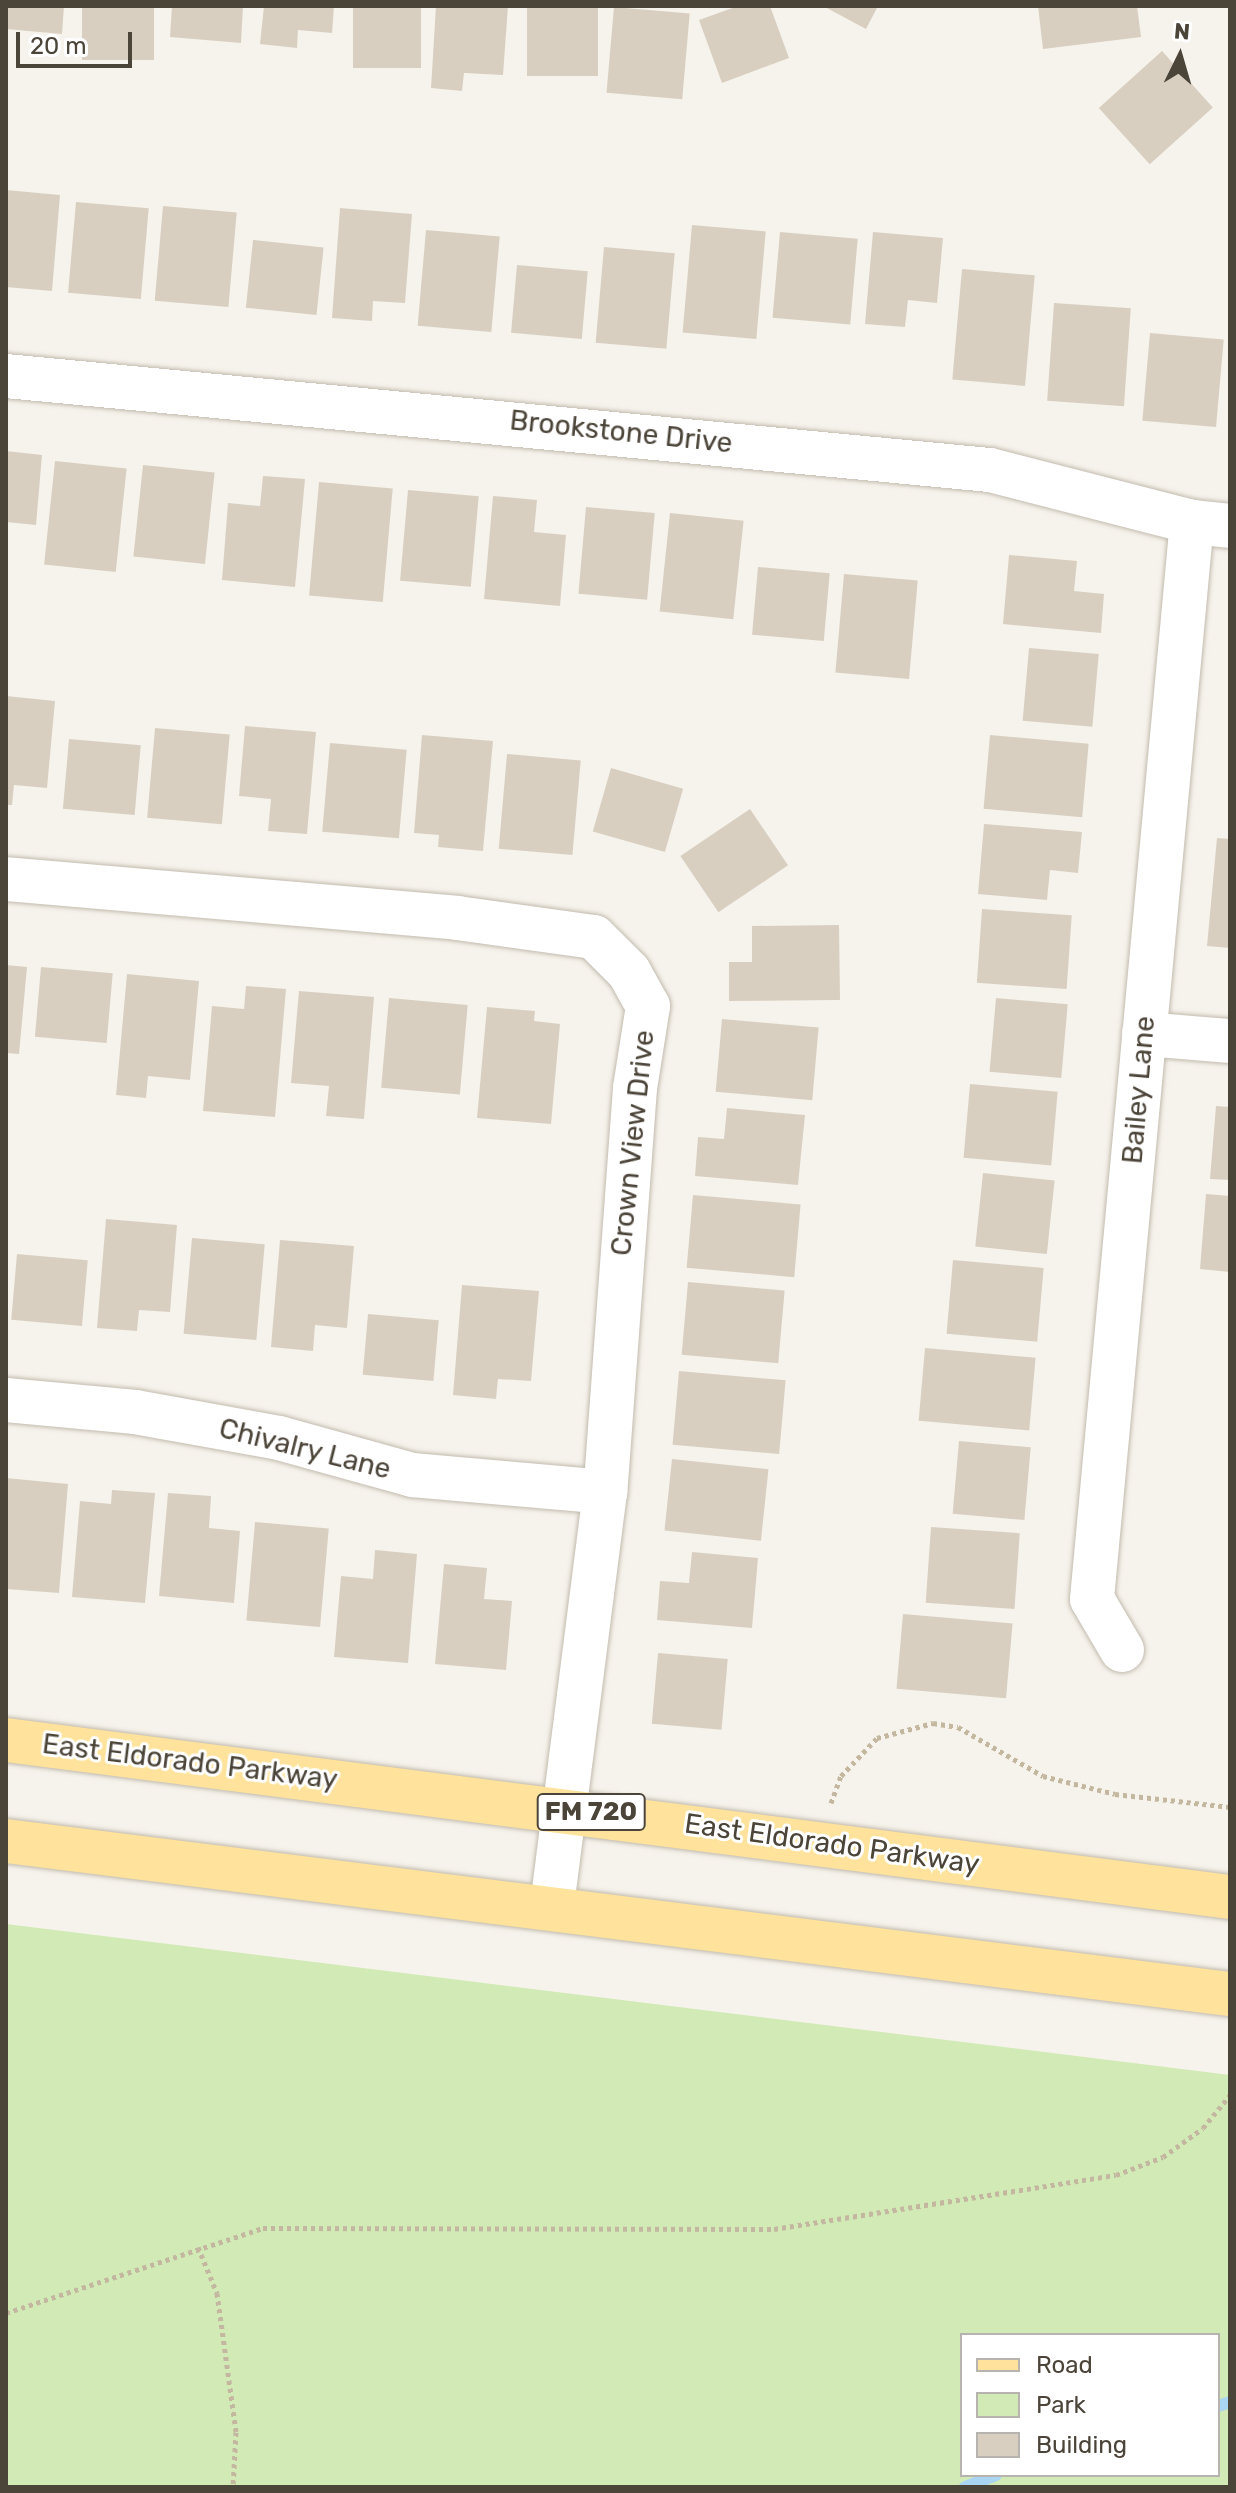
<!DOCTYPE html>
<style>
body{margin:0}
#map{position:relative;width:1236px;height:2493px;overflow:hidden;background:#f6f3ec;font-family:Rubik,sans-serif}
div>[style]{position:absolute}
.green>*{inset:0;background:#d2eab5}
.stream>*{height:12px;margin:-6px;padding:0 6px;transform-origin:6px;border-radius:6px;background:#a9d4f2}
.building>*{inset:0;background:#d8cfc1;transform-origin:0 0}
.path>*{height:5px;margin-top:-2.5px;transform-origin:0;background:repeating-linear-gradient(90deg,#c4b79f 0 4px,transparent 0 8px)}
.roads{filter:drop-shadow(0 0 2px #c2bbae) drop-shadow(0 0 2px #c2bbae)}
.minor>*{height:44px;margin:-22px;padding:0 22px;transform-origin:22px;border-radius:22px;background:#fff}
.major>*{height:44px;margin:-22px;padding:0 22px;transform-origin:22px;border-radius:22px;background:#ffe39c}
span{translate:-50% -50%;white-space:nowrap;text-align:center;line-height:1.15;-webkit-text-stroke:6px #fff;paint-order:stroke}
.shield-label span{padding:2px 6px;background:#fff;border:2px solid;border-radius:6px;-webkit-text-stroke-width:0}
.shield-label{font-size:26px;color:#4b4439;font-weight:700}
.street-label{font-size:28px;color:#4b4439}
.frame{position:absolute;inset:0;border:8px solid #4b4439;pointer-events:none}
.legend{position:absolute;left:960px;top:2333px;width:260px;height:144px;box-sizing:border-box;background:#fff;border:2px solid #b7b4b0;margin:0;padding:10px 14px;list-style:none;font-size:24px;color:#4b4439}
.legend li{display:flex;align-items:center;gap:16px;height:40px}
.legend b{width:40px;border:2px solid #b7b4b0}
.north{position:absolute;left:1140px;top:16px;width:80px;height:80px;-webkit-text-stroke:6px #fff;paint-order:stroke;rotate:5deg;font-size:22px;font-weight:700;line-height:32px;text-align:center;color:#4b4439}
.north::after{content:'';display:block;margin:auto;width:28px;height:36px;background:#4b4439;clip-path:polygon(50% 0,100% 100%,50% 72%,0 100%)}
.scale{position:absolute;left:16px;top:32px;width:116px;height:36px;box-sizing:border-box;border:4px solid #4b4439;border-top:0;padding-left:10px;font-size:24px;line-height:28px;white-space:nowrap;color:#4b4439;-webkit-text-stroke:6px #fff;paint-order:stroke}
</style>
<div id="map">
<div class="green">
<div style="clip-path:polygon(evenodd,6px 1924px,1230px 2075px,1230px 2487px,6px 2487px,6px 1924px,962px 2335px,1218px 2335px,1218px 2475px,962px 2475px,962px 2335px)"></div>
</div>
<div class="stream">
<div style="left:1218px;top:2406px;width:13px;rotate:-18deg"></div>
<div style="left:965px;top:2487px;width:33px;rotate:-21deg"></div>
</div>
<div class="building">
<div style="clip-path:polygon(6px 6px,64px 6px,62px 34px,6px 29px)"></div>
<div style="left:82px;top:6px;width:72px;height:54px"></div>
<div style="clip-path:polygon(172px 6px,243px 6px,241px 43px,170px 37px)"></div>
<div style="clip-path:polygon(264px 6px,334px 6px,332px 33px,298px 30px,297px 48px,260px 44px)"></div>
<div style="left:353px;top:6px;width:68px;height:62px"></div>
<div style="clip-path:polygon(436px 6px,508px 6px,503px 75px,464px 73px,462px 91px,431px 88px)"></div>
<div style="left:527px;top:6px;width:71px;height:70px"></div>
<div style="clip-path:polygon(738px 6px,770px 6px,789px 58px,722px 83px,699px 20px)"></div>
<div style="clip-path:polygon(823px 6px,878px 6px,866px 29px)"></div>
<div style="clip-path:polygon(1038px 6px,1137px 6px,1141px 37px,1043px 49px)"></div>
<div style="left:614px;top:7px;width:76px;height:86px;rotate:5deg"></div>
<div style="left:1162px;top:51px;width:76px;height:85px;rotate:48deg"></div>
<div style="clip-path:polygon(6px 190px,60px 195px,52px 291px,6px 287px)"></div>
<div style="left:76px;top:202px;width:73px;height:91px;rotate:5deg"></div>
<div style="left:163px;top:206px;width:74px;height:95px;rotate:5deg"></div>
<div style="clip-path:polygon(340px 208px,412px 214px,405px 303px,373px 301px,372px 321px,332px 318px)"></div>
<div style="left:692px;top:225px;width:74px;height:108px;rotate:5deg"></div>
<div style="left:426px;top:230px;width:74px;height:96px;rotate:5deg"></div>
<div style="left:780px;top:232px;width:78px;height:86px;rotate:5deg"></div>
<div style="clip-path:polygon(873px 232px,943px 238px,937px 303px,908px 300px,905px 327px,865px 324px)"></div>
<div style="left:253px;top:240px;width:71px;height:68px;rotate:6deg"></div>
<div style="left:604px;top:247px;width:71px;height:96px;rotate:5deg"></div>
<div style="left:517px;top:265px;width:71px;height:68px;rotate:5deg"></div>
<div style="left:962px;top:269px;width:73px;height:111px;rotate:5deg"></div>
<div style="left:1054px;top:303px;width:77px;height:98px;rotate:4deg"></div>
<div style="left:1150px;top:333px;width:74px;height:88px;rotate:5deg"></div>
<div style="clip-path:polygon(6px 451px,42px 455px,36px 525px,6px 522px)"></div>
<div style="left:55px;top:461px;width:72px;height:104px;rotate:6deg"></div>
<div style="left:143px;top:465px;width:72px;height:92px;rotate:6deg"></div>
<div style="clip-path:polygon(263px 476px,305px 479px,295px 587px,222px 580px,228px 503px,260px 506px)"></div>
<div style="left:319px;top:482px;width:74px;height:114px;rotate:5deg"></div>
<div style="left:408px;top:490px;width:71px;height:91px;rotate:5deg"></div>
<div style="clip-path:polygon(493px 496px,537px 500px,534px 532px,566px 535px,560px 606px,484px 599px)"></div>
<div style="left:586px;top:507px;width:69px;height:87px;rotate:5deg"></div>
<div style="left:670px;top:513px;width:74px;height:99px;rotate:6deg"></div>
<div style="clip-path:polygon(1009px 555px,1077px 561px,1074px 591px,1104px 594px,1101px 633px,1003px 624px)"></div>
<div style="left:758px;top:567px;width:72px;height:68px;rotate:5deg"></div>
<div style="left:844px;top:574px;width:74px;height:99px;rotate:5deg"></div>
<div style="left:1029px;top:648px;width:70px;height:73px;rotate:5deg"></div>
<div style="clip-path:polygon(6px 696px,55px 701px,47px 788px,14px 785px,12px 805px,6px 805px)"></div>
<div style="clip-path:polygon(245px 726px,316px 732px,307px 834px,268px 831px,271px 799px,239px 796px)"></div>
<div style="left:155px;top:728px;width:75px;height:90px;rotate:5deg"></div>
<div style="clip-path:polygon(422px 735px,493px 741px,483px 851px,438px 847px,439px 835px,414px 833px)"></div>
<div style="left:990px;top:735px;width:99px;height:74px;rotate:5deg"></div>
<div style="left:69px;top:739px;width:72px;height:70px;rotate:5deg"></div>
<div style="left:330px;top:743px;width:77px;height:89px;rotate:5deg"></div>
<div style="left:507px;top:754px;width:74px;height:95px;rotate:5deg"></div>
<div style="left:611px;top:768px;width:75px;height:66px;rotate:16deg"></div>
<div style="left:750px;top:809px;width:68px;height:84px;rotate:56deg"></div>
<div style="clip-path:polygon(984px 824px,1082px 832px,1078px 873px,1050px 870px,1047px 900px,978px 894px)"></div>
<div style="clip-path:polygon(1217px 838px,1230px 839px,1230px 948px,1207px 946px)"></div>
<div style="left:982px;top:909px;width:90px;height:74px;rotate:4deg"></div>
<div style="clip-path:polygon(839px 925px,840px 1000px,729px 1001px,729px 962px,752px 962px,752px 926px)"></div>
<div style="clip-path:polygon(6px 965px,27px 967px,19px 1054px,6px 1053px)"></div>
<div style="left:41px;top:967px;width:72px;height:70px;rotate:5deg"></div>
<div style="clip-path:polygon(127px 974px,199px 981px,190px 1080px,148px 1076px,146px 1098px,116px 1095px)"></div>
<div style="clip-path:polygon(246px 986px,286px 989px,275px 1117px,203px 1111px,212px 1006px,244px 1009px)"></div>
<div style="clip-path:polygon(299px 991px,374px 997px,364px 1119px,326px 1116px,329px 1086px,291px 1083px)"></div>
<div style="left:389px;top:998px;width:79px;height:90px;rotate:5deg"></div>
<div style="left:996px;top:998px;width:72px;height:74px;rotate:5deg"></div>
<div style="clip-path:polygon(487px 1007px,535px 1011px,534px 1021px,560px 1024px,551px 1124px,477px 1118px)"></div>
<div style="left:722px;top:1019px;width:97px;height:73px;rotate:5deg"></div>
<div style="left:970px;top:1084px;width:88px;height:74px;rotate:5deg"></div>
<div style="clip-path:polygon(1216px 1106px,1230px 1107px,1230px 1180px,1210px 1179px)"></div>
<div style="clip-path:polygon(727px 1108px,805px 1115px,798px 1185px,695px 1176px,698px 1137px,724px 1139px)"></div>
<div style="left:983px;top:1173px;width:72px;height:74px;rotate:6deg"></div>
<div style="clip-path:polygon(1206px 1194px,1230px 1196px,1230px 1272px,1200px 1269px)"></div>
<div style="left:693px;top:1195px;width:108px;height:73px;rotate:5deg"></div>
<div style="clip-path:polygon(106px 1219px,177px 1225px,170px 1312px,139px 1310px,137px 1331px,97px 1328px)"></div>
<div style="left:192px;top:1238px;width:73px;height:96px;rotate:5deg"></div>
<div style="clip-path:polygon(280px 1240px,354px 1246px,347px 1328px,315px 1325px,313px 1351px,271px 1347px)"></div>
<div style="left:17px;top:1254px;width:71px;height:66px;rotate:5deg"></div>
<div style="left:953px;top:1260px;width:91px;height:74px;rotate:5deg"></div>
<div style="left:688px;top:1282px;width:97px;height:73px;rotate:5deg"></div>
<div style="clip-path:polygon(462px 1285px,539px 1291px,531px 1381px,498px 1379px,496px 1399px,453px 1395px)"></div>
<div style="left:368px;top:1314px;width:71px;height:61px;rotate:5deg"></div>
<div style="left:925px;top:1348px;width:111px;height:73px;rotate:5deg"></div>
<div style="left:679px;top:1371px;width:107px;height:74px;rotate:5deg"></div>
<div style="left:959px;top:1441px;width:72px;height:73px;rotate:5deg"></div>
<div style="left:672px;top:1459px;width:97px;height:72px;rotate:6deg"></div>
<div style="clip-path:polygon(6px 1478px,68px 1484px,59px 1593px,6px 1589px)"></div>
<div style="clip-path:polygon(112px 1490px,155px 1493px,145px 1603px,72px 1597px,80px 1501px,111px 1504px)"></div>
<div style="clip-path:polygon(168px 1493px,211px 1496px,209px 1528px,240px 1531px,234px 1603px,159px 1596px)"></div>
<div style="left:255px;top:1522px;width:74px;height:99px;rotate:5deg"></div>
<div style="left:931px;top:1527px;width:89px;height:76px;rotate:4deg"></div>
<div style="clip-path:polygon(375px 1550px,417px 1554px,408px 1663px,334px 1657px,341px 1576px,373px 1579px)"></div>
<div style="clip-path:polygon(692px 1552px,758px 1558px,752px 1628px,657px 1620px,660px 1581px,689px 1583px)"></div>
<div style="clip-path:polygon(444px 1564px,487px 1568px,484px 1599px,512px 1601px,506px 1670px,435px 1664px)"></div>
<div style="left:903px;top:1614px;width:110px;height:75px;rotate:5deg"></div>
<div style="left:658px;top:1653px;width:70px;height:71px;rotate:5deg"></div>
</div>
<div class="path">
<div style="left:831px;top:1803px;width:29px;rotate:-70deg"></div>
<div style="left:841px;top:1776px;width:52px;rotate:-46.5deg"></div>
<div style="left:877px;top:1738px;width:58px;rotate:-15deg"></div>
<div style="left:933px;top:1723px;width:25px;rotate:9deg"></div>
<div style="left:958px;top:1727px;width:98px;rotate:30deg"></div>
<div style="left:1043px;top:1776px;width:74px;rotate:14deg"></div>
<div style="left:1115px;top:1794px;width:116px;rotate:6.4deg"></div>
<div style="left:198px;top:2247px;width:50px;rotate:67.6deg"></div>
<div style="left:217px;top:2293px;width:140px;rotate:82.2deg"></div>
<div style="left:236px;top:2432px;width:55px;rotate:93.1deg"></div>
<div style="left:6px;top:2313px;width:271px;rotate:-18.3deg"></div>
<div style="left:263px;top:2228px;width:511px;rotate:0.11deg"></div>
<div style="left:774px;top:2229px;width:346px;rotate:-9deg"></div>
<div style="left:1116px;top:2175px;width:50px;rotate:-21deg"></div>
<div style="left:1163px;top:2157px;width:49px;rotate:-35.9deg"></div>
<div style="left:1203px;top:2128px;width:43px;rotate:-50.7deg"></div>
</div>
<div class="roads">
<div class="minor">
<div style="left:6px;top:376px;width:988px;rotate:5.46deg"></div>
<div style="left:990px;top:470px;width:209px;rotate:14.4deg"></div>
<div style="left:1192px;top:522px;width:38px;rotate:6deg"></div>
<div style="left:6px;top:879px;width:453px;rotate:4.9deg"></div>
<div style="left:457px;top:918px;width:138px;rotate:7.9deg"></div>
<div style="left:594px;top:937px;width:49px;rotate:45deg"></div>
<div style="left:629px;top:972px;width:39px;rotate:61deg"></div>
<div style="left:648px;top:1006px;width:83px;rotate:99deg"></div>
<div style="left:635px;top:1088px;width:405px;rotate:94.2deg"></div>
<div style="left:605px;top:1492px;width:419px;rotate:97.3deg"></div>
<div style="left:1144px;top:1034px;width:86px;rotate:4.7deg"></div>
<div style="left:6px;top:1400px;width:130px;rotate:5.3deg"></div>
<div style="left:135px;top:1412px;width:146px;rotate:10.2deg"></div>
<div style="left:279px;top:1438px;width:138px;rotate:15.5deg"></div>
<div style="left:412px;top:1475px;width:194px;rotate:5deg"></div>
<div style="left:1122px;top:1650px;width:59px;rotate:-120.5deg"></div>
<div style="left:1092px;top:1599px;width:1082px;rotate:-84.7deg"></div>
</div>
<div class="major">
<div style="left:6px;top:1740px;width:1234px;rotate:7.31deg"></div>
<div style="left:6px;top:1841px;width:1234px;rotate:7.13deg"></div>
</div>
</div>
<div class="shield-label">
<span style="left:591px;top:1812px">FM 720</span>
</div>
<div class="street-label">
<span style="left:621px;top:432px;rotate:6deg">Brookstone Drive</span>
<span style="left:1139px;top:1090px;rotate:-85deg">Bailey Lane</span>
<span style="left:633px;top:1143px;rotate:-84deg">Crown View Drive</span>
<span style="left:305px;top:1449px;rotate:14deg">Chivalry Lane</span>
<span style="left:190px;top:1762px;rotate:7deg">East Eldorado Parkway</span>
<span style="left:832px;top:1844px;rotate:8deg">East Eldorado Parkway</span>
</div>
<div class="frame"></div>
<ul class="legend">
<li><b style="height:10px;background:#ffe39c"></b>Road</li>
<li><b style="height:22px;background:#d2eab5"></b>Park</li>
<li><b style="height:22px;background:#d8cfc1"></b>Building</li>
</ul>
<div class="north">N</div>
<div class="scale">20 m</div>
</div>
